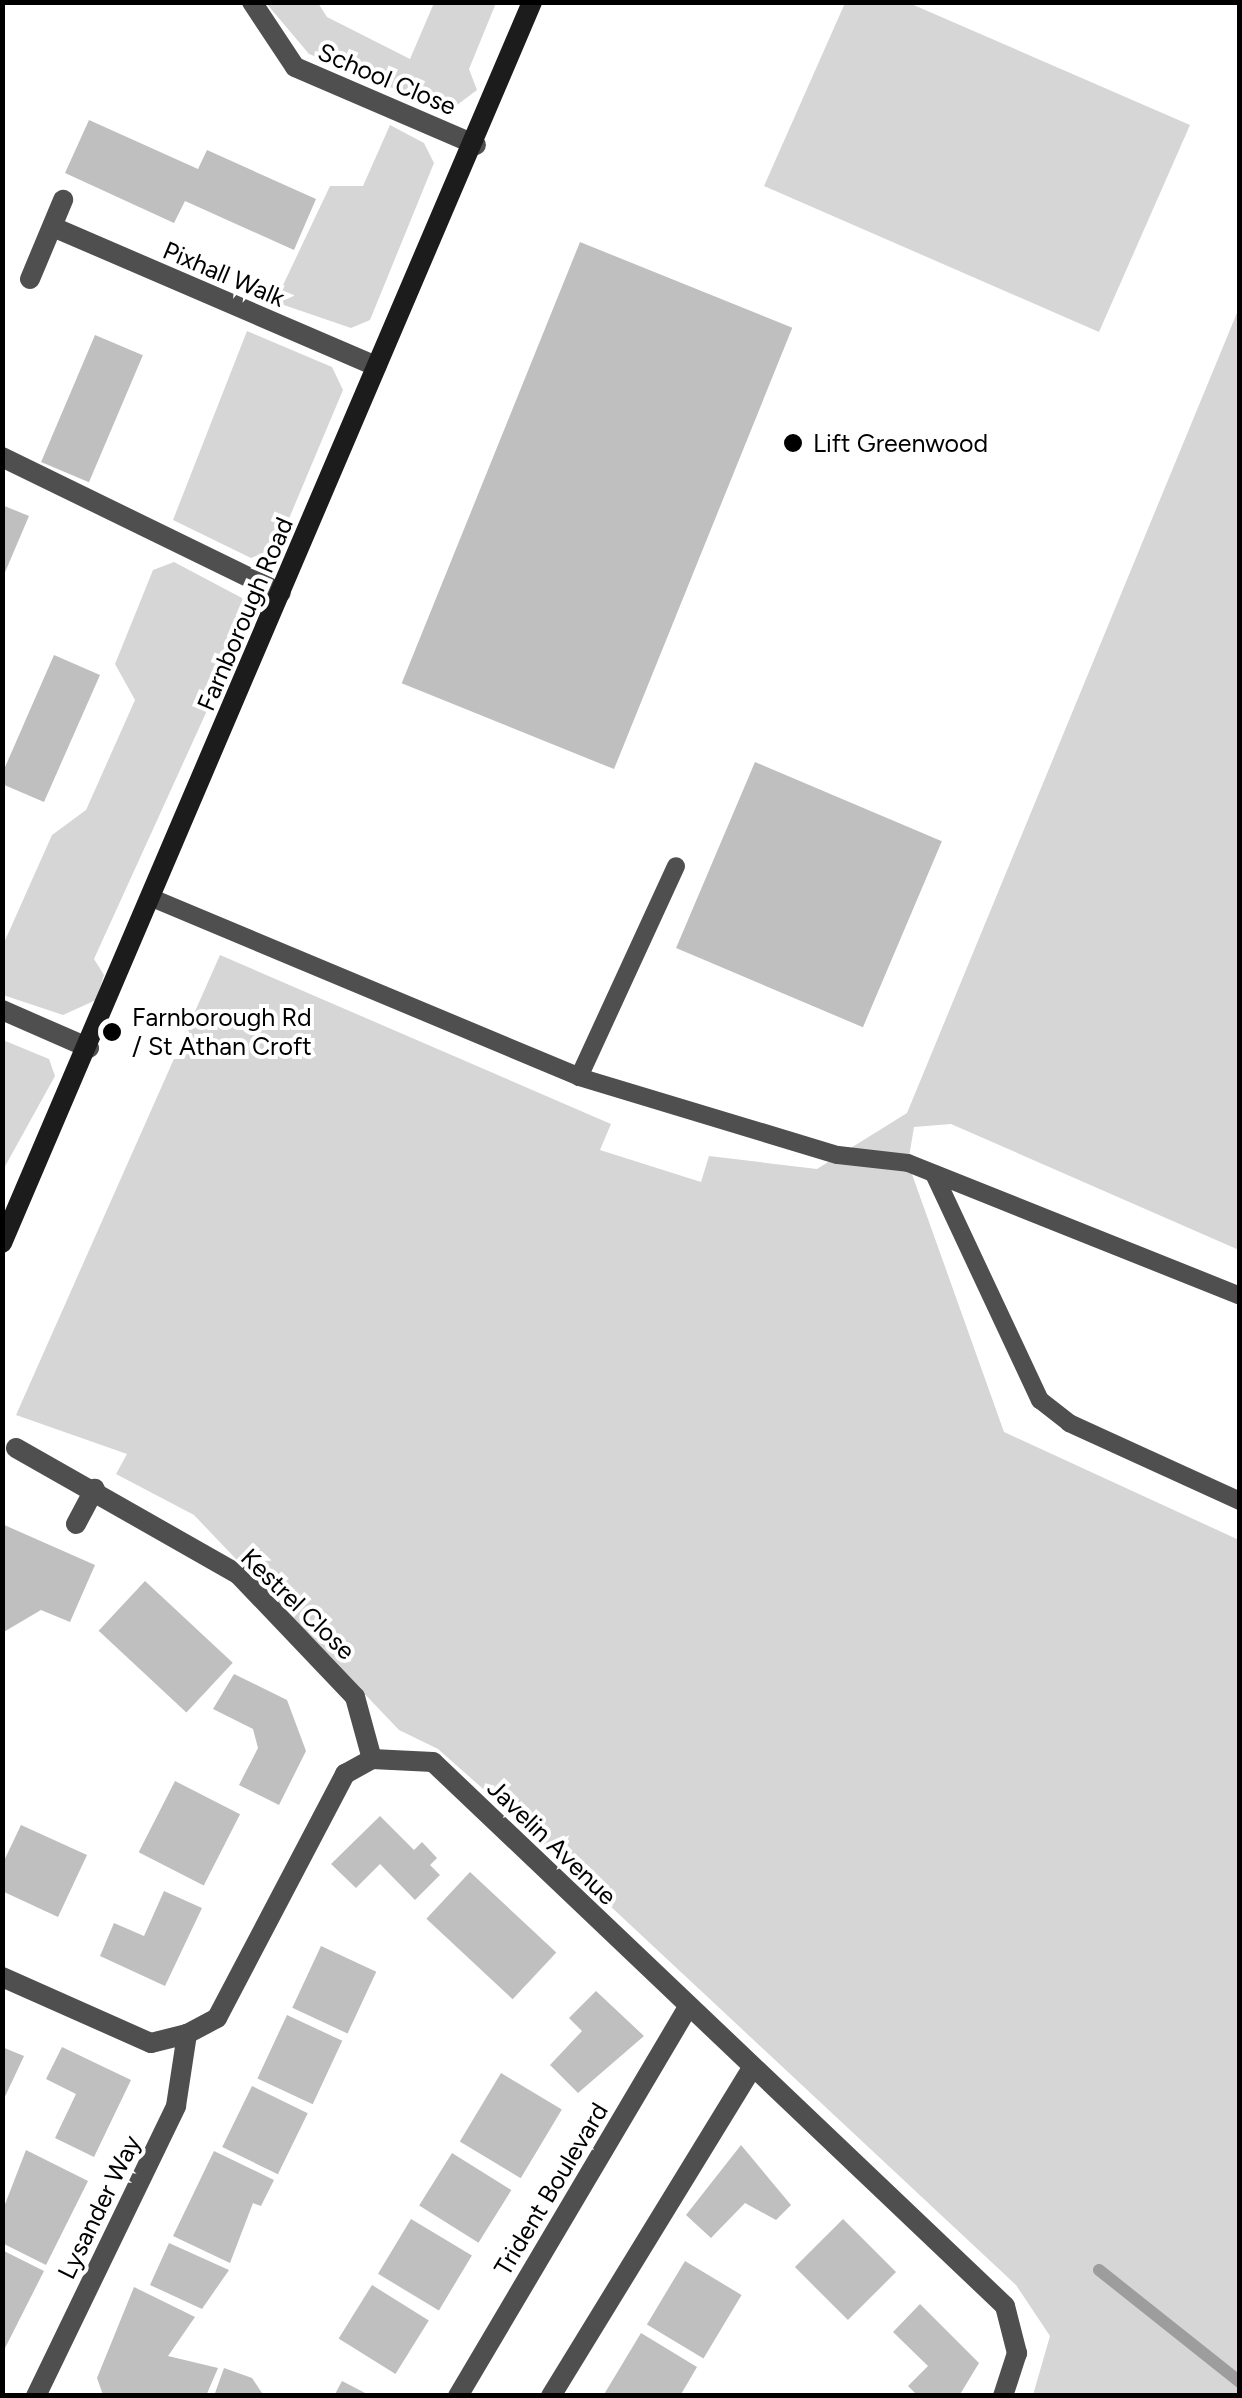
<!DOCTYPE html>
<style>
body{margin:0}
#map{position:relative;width:1242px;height:2398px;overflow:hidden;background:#fff;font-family:Figtree,sans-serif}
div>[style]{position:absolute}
.green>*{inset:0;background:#d6d6d6}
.stream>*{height:12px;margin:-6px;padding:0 6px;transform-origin:6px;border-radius:6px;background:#9d9d9d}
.building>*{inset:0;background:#bfbfbf;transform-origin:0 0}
.lane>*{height:18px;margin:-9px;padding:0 9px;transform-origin:9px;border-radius:9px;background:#4f4f4f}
.street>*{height:20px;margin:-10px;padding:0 10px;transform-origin:10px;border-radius:10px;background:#4f4f4f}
.secondary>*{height:20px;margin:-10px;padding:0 10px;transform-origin:10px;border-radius:10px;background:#1c1c1c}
.dots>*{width:28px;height:28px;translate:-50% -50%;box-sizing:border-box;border:5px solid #fff;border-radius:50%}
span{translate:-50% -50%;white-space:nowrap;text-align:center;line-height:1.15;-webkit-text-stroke:8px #fff;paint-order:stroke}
.street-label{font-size:25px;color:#000}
.poi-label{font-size:25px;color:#000}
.left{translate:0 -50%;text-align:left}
.frame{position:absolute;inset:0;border:5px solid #000;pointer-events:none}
</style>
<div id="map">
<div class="green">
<div style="clip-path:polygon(266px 3px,318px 3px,327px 17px,410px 59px,434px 3px,496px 3px,469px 69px,477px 90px,449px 111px,309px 54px)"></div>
<div style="clip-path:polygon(845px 3px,909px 3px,1190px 125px,1099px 332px,764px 186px)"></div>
<div style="clip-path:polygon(390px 125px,424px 143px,434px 163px,370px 320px,351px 328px,275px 302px,330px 186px,363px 186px)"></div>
<div style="clip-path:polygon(1239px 308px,1239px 1250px,951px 1124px,914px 1127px,908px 1163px,1004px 1432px,1239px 1540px,1239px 2395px,1033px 2395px,1050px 2336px,1016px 2285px,517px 1819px,438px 1749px,399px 1730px,194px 1515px,116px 1474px,127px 1454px,16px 1415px,220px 955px,611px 1124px,600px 1150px,701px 1182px,709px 1156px,817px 1169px,907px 1113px)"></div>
<div style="clip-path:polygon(247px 331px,332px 367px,343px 390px,277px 547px,251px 558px,173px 520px)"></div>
<div style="clip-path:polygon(174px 562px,242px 598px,250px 616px,94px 959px,104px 975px,96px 1000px,63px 1015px,3px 995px,3px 945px,52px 835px,86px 810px,135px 700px,115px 664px,153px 570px)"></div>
<div style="clip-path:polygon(3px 1040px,49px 1059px,55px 1076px,3px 1170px)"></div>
</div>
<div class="stream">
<div style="left:1099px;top:2270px;width:180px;rotate:38.5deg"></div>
</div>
<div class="building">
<div style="clip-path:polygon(89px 120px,198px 169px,207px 150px,316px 199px,294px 250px,185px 201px,174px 223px,65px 173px)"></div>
<div style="left:580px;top:242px;width:229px;height:476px;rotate:22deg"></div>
<div style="left:95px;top:335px;width:52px;height:138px;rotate:23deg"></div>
<div style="clip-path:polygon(2px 505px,29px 516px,3px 577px,2px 577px)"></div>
<div style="clip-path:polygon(54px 655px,100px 675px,44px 802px,2px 784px,2px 774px)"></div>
<div style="left:755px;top:762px;width:203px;height:202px;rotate:23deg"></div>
<div style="clip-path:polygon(2px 1524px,95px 1565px,70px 1622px,41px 1610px,2px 1633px)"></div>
<div style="left:145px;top:1581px;width:120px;height:68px;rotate:43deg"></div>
<div style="clip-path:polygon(234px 1674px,287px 1700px,306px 1751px,279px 1805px,239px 1785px,258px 1748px,253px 1729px,213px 1709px)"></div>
<div style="left:175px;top:1781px;width:73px;height:80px;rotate:27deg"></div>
<div style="clip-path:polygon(380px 1816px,414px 1850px,422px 1842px,437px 1858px,430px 1865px,440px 1875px,415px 1900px,380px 1864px,356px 1888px,331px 1864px)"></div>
<div style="clip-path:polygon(21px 1825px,87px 1855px,58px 1917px,2px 1891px,2px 1865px)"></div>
<div style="left:470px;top:1872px;width:118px;height:64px;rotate:43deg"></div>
<div style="clip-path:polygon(164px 1891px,202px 1908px,165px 1986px,100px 1956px,114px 1923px,144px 1936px)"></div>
<div style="left:321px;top:1946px;width:61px;height:68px;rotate:25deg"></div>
<div style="clip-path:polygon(596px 1991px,644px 2036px,578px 2093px,550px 2065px,582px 2031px,569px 2018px)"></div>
<div style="left:287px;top:2015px;width:61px;height:70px;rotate:25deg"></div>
<div style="clip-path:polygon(2px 2047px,24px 2056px,2px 2103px)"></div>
<div style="clip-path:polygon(62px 2047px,131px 2080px,94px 2157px,55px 2138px,76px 2094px,46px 2079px)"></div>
<div style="left:501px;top:2073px;width:71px;height:80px;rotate:31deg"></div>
<div style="left:252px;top:2086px;width:62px;height:68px;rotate:26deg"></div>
<div style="clip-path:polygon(741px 2145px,791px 2205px,776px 2220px,745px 2203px,711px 2238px,686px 2215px)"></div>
<div style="clip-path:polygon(26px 2150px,88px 2181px,46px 2265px,2px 2243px,2px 2212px)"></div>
<div style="clip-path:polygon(214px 2151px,274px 2180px,261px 2206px,253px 2203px,230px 2263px,173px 2236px)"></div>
<div style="left:452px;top:2153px;width:70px;height:62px;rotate:32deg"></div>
<div style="left:411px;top:2219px;width:71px;height:64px;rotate:31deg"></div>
<div style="left:843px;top:2219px;width:75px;height:68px;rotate:45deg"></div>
<div style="clip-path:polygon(169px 2243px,229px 2270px,202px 2309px,150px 2285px)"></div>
<div style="clip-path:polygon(2px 2250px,44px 2271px,2px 2354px)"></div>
<div style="left:685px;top:2261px;width:66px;height:74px;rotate:31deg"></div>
<div style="left:372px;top:2285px;width:67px;height:63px;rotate:32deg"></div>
<div style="clip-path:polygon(134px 2287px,195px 2317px,168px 2356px,218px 2368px,206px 2396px,103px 2395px,97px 2378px)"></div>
<div style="clip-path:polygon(920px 2304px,979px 2363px,959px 2396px,918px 2396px,908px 2386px,928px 2366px,893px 2332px)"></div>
<div style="clip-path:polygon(641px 2333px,697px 2367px,680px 2396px,603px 2396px)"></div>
<div style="clip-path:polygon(224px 2368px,252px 2378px,264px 2396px,214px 2396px)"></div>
<div style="clip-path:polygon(342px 2381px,371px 2396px,334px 2396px)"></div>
</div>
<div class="lane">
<div style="left:152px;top:898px;width:463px;rotate:22.7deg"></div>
<div style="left:579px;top:1077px;width:270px;rotate:16.8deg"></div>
<div style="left:838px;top:1155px;width:70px;rotate:6.5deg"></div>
<div style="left:908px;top:1163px;width:358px;rotate:21.8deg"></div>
<div style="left:579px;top:1077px;width:232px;rotate:-65.3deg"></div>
<div style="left:934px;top:1174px;width:250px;rotate:64.9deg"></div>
<div style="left:1040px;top:1400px;width:37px;rotate:38deg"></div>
<div style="left:1069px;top:1423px;width:188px;rotate:24.5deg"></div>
</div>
<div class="street">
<div style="left:252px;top:2px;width:78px;rotate:56.5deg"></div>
<div style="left:295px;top:67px;width:197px;rotate:23.3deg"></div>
<div style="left:53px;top:227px;width:352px;rotate:23.3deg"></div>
<div style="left:30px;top:279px;width:86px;rotate:-67.3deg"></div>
<div style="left:2px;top:457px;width:310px;rotate:26deg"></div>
<div style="left:2px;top:1010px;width:95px;rotate:23.6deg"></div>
<div style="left:16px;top:1448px;width:255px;rotate:29.6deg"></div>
<div style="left:238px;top:1574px;width:170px;rotate:46.4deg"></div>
<div style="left:355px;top:1697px;width:64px;rotate:74.7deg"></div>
<div style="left:76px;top:1524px;width:40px;rotate:-62deg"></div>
<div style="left:2px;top:1977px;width:163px;rotate:23.9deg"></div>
<div style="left:151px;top:2043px;width:37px;rotate:-14deg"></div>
<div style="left:187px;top:2034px;width:34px;rotate:-28deg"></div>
<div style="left:217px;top:2018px;width:276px;rotate:-62.3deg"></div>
<div style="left:345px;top:1774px;width:31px;rotate:-29deg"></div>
<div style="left:372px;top:1759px;width:61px;rotate:2.8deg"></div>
<div style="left:433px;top:1762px;width:789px;rotate:43.56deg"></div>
<div style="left:1005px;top:2306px;width:49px;rotate:75.7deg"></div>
<div style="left:1017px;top:2353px;width:45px;rotate:108deg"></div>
<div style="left:36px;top:2396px;width:322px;rotate:-64.2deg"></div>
<div style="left:176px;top:2106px;width:73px;rotate:-81.3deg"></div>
<div style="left:458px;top:2396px;width:450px;rotate:-59.4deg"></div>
<div style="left:551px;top:2396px;width:385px;rotate:-58.5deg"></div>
</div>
<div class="secondary">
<div style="left:2px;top:1243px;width:1349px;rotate:-66.87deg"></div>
</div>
<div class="dots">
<div style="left:793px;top:443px;background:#000"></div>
<div style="left:112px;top:1032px;background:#000"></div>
</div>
<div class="street-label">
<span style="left:387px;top:79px;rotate:23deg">School Close</span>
<span style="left:224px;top:274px;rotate:23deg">Pixhall Walk</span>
<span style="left:245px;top:614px;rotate:-67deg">Farnborough Road</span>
<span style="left:298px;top:1604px;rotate:44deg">Kestrel Close</span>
<span style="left:552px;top:1842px;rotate:44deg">Javelin Avenue</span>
<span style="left:551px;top:2189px;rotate:-59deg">Trident Boulevard</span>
<span style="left:99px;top:2207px;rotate:-64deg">Lysander Way</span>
</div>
<div class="poi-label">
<span class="left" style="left:813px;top:443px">Lift Greenwood</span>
<span class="left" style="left:132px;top:1032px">Farnborough Rd<br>/ St Athan Croft</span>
</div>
<div class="frame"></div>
</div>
